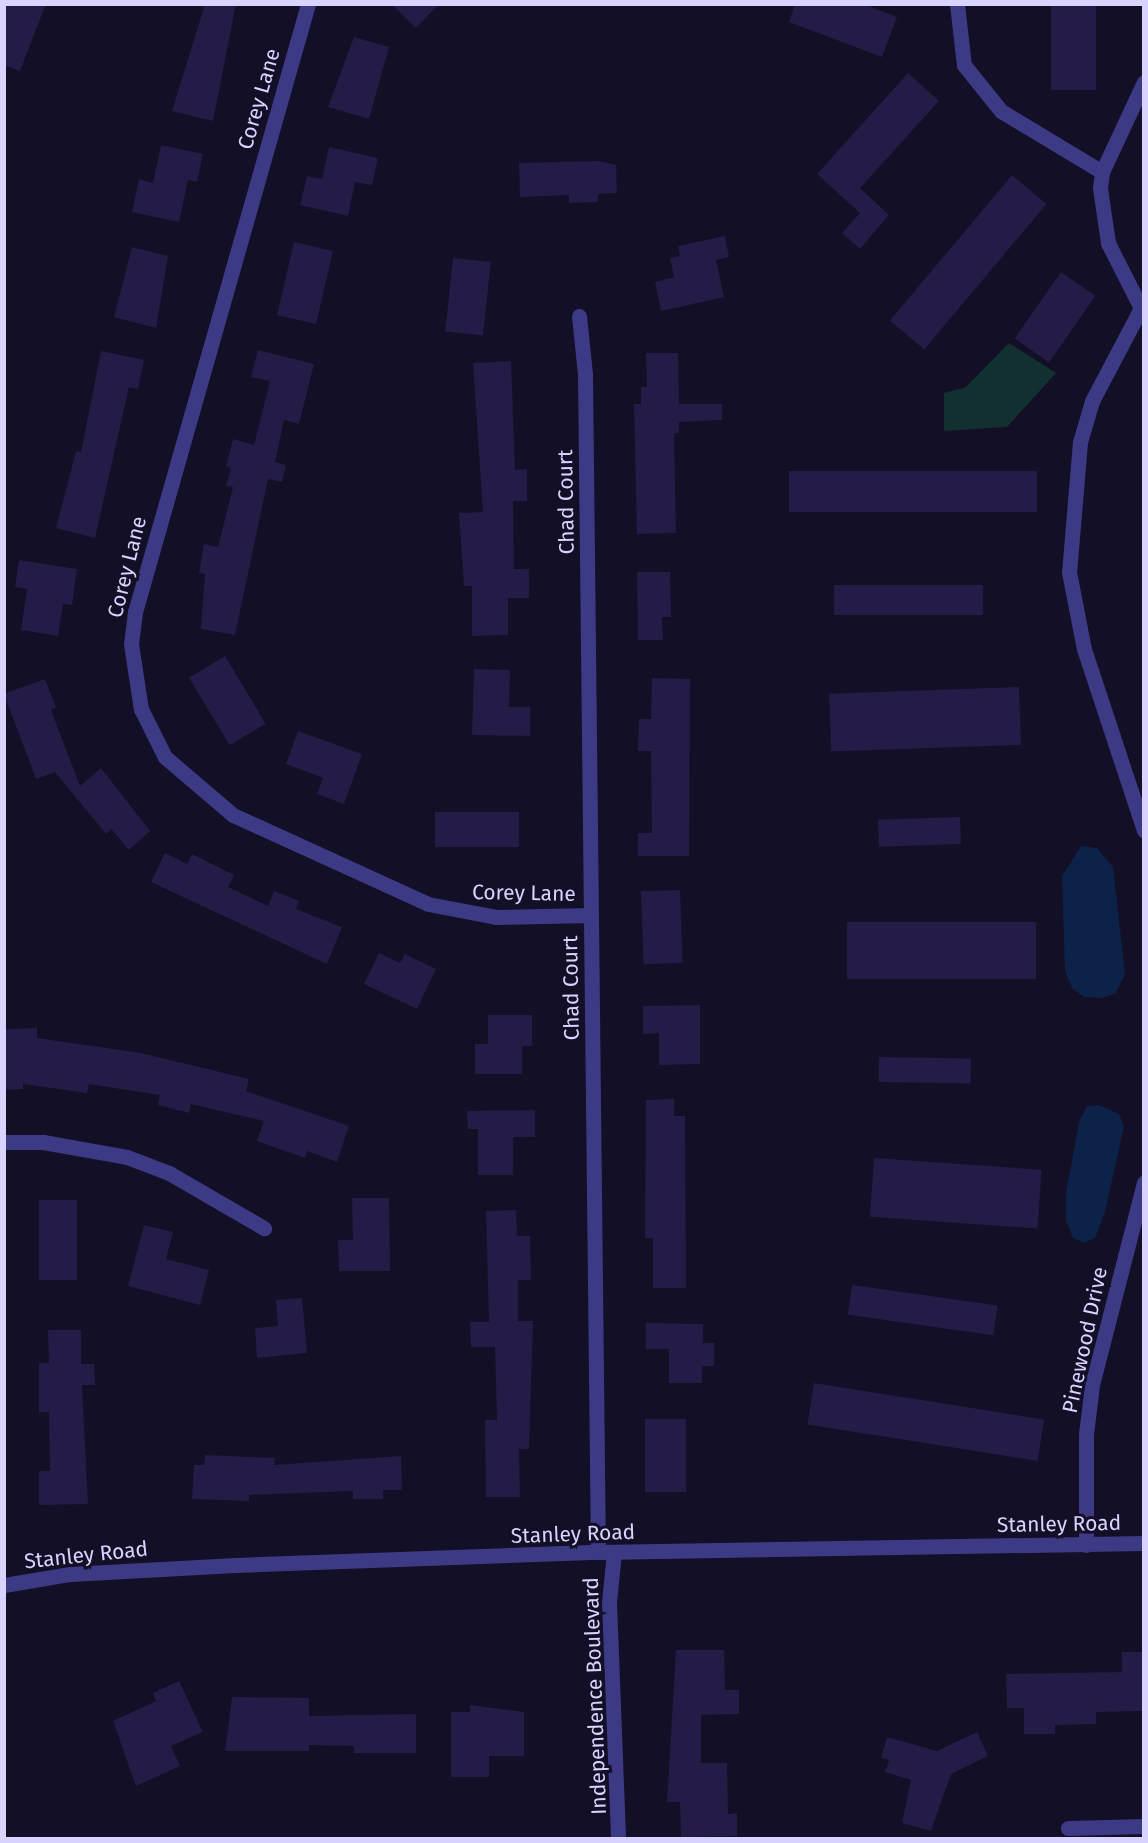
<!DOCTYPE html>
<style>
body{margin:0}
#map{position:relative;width:1148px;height:1843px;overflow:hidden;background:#130f26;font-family:"Fira Sans",sans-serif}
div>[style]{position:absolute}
.green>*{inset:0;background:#12302f}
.water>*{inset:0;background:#0c2248}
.building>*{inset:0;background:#241b47;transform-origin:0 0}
.minor>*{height:15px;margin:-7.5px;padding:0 7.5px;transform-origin:7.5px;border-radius:7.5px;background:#3d3a85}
.tertiary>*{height:15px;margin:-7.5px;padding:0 7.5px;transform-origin:7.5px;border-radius:7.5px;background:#3d3a85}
span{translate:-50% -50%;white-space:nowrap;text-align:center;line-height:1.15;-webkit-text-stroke:6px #130f26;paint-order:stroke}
.street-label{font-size:21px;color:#d9d4ff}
.frame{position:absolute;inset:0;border:6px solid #d9d4ff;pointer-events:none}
</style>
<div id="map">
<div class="green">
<div style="clip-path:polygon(1009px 343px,1056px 373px,1007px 427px,944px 431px,944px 393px,966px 387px)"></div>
</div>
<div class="water">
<div style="clip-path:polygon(1081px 846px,1097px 848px,1113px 867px,1125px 974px,1116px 993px,1102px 998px,1084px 997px,1072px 988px,1065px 971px,1062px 876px)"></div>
<div style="clip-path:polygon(1099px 1105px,1119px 1114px,1124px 1126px,1105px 1212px,1095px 1238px,1084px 1243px,1073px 1238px,1066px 1221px,1066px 1193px,1079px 1122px,1087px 1106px)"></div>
</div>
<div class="building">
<div style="clip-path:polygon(4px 4px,46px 4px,20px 71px,4px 65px)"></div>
<div style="clip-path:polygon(205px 4px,236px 4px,213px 121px,172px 111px)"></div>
<div style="clip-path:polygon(391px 4px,439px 4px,416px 28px)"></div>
<div style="clip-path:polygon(795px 4px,863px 4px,897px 17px,882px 57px,789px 22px)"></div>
<div style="left:1051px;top:4px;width:45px;height:86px"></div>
<div style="clip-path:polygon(354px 37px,389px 47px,369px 119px,328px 107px)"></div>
<div style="clip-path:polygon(908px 73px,939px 101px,860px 188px,889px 215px,860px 249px,842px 233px,860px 213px,817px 174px)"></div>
<div style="clip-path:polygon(161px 145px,203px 154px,197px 182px,188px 180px,179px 222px,132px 212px,139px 179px,153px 183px)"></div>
<div style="clip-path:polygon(329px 147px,378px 158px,372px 185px,355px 182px,348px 216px,300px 205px,307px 176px,322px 179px)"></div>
<div style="clip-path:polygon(598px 161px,616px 165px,617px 193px,598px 194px,598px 202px,569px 203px,569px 195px,520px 197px,519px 163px)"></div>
<div style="left:1012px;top:175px;width:45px;height:190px;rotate:40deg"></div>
<div style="clip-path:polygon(725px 236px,729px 257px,716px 260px,724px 297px,661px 311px,655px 282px,674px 277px,670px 258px,680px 256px,678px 246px)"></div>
<div style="left:294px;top:242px;width:40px;height:75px;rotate:13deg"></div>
<div style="clip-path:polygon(132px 247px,168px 256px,156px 328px,114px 317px)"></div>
<div style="left:453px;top:258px;width:38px;height:74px;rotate:6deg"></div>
<div style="left:1061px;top:272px;width:42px;height:81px;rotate:35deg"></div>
<div style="clip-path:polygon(258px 350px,314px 364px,299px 424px,284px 420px,275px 462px,286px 465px,282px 482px,268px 479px,235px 635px,201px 629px,205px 574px,199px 573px,204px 544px,218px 547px,233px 487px,226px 486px,231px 468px,226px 466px,233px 439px,254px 445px,270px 381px,251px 377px)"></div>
<div style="clip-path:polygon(101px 351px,144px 360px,138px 389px,129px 387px,95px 538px,56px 528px,76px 451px,81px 452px)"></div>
<div style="clip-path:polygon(646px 353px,678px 353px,679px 404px,722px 404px,722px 420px,679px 422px,679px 433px,674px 433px,676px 533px,637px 534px,634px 404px,641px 404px,641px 387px,647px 387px)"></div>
<div style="clip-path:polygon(511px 361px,515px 470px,527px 469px,527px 501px,513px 501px,514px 569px,529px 569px,529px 598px,508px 598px,508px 635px,472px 636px,472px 586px,464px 586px,459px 513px,483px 512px,473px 363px)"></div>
<div style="left:1037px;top:471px;width:41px;height:248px;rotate:90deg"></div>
<div style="clip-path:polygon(19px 560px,77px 569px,72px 605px,63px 604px,58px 636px,21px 630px,27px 589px,15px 587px)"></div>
<div style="clip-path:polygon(637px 572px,670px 572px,671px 617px,662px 617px,663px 640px,638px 640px)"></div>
<div style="left:983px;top:585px;width:30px;height:149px;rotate:90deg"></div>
<div style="left:225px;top:656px;width:79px;height:42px;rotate:59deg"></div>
<div style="clip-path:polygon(474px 669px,510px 670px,509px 707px,530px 707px,530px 736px,472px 735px)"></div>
<div style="clip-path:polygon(652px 678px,690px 679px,689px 856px,638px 856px,638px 833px,652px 833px,651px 751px,638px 751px,639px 719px,651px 719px)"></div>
<div style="clip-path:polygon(45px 679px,56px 708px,51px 710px,80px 786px,101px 768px,150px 831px,129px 850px,111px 829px,106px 834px,55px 772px,36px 779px,4px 694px)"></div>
<div style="left:1019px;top:687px;width:58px;height:190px;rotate:88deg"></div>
<div style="clip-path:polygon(298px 731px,362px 754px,344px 804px,317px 794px,323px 778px,286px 764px)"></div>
<div style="left:435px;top:812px;width:84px;height:35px"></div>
<div style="left:960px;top:817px;width:27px;height:82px;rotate:88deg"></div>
<div style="clip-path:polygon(165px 853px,187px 864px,192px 854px,234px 875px,228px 887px,268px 906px,274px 891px,299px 901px,296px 909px,342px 927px,327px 964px,151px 882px)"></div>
<div style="left:680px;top:890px;width:73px;height:39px;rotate:88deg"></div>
<div style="left:847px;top:922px;width:189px;height:57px"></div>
<div style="clip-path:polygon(379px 953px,400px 963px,405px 954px,436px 969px,417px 1009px,364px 984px)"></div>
<div style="clip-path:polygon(700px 1005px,700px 1064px,659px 1065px,659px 1033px,643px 1034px,643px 1006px)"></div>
<div style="clip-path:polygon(488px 1015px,532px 1015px,532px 1046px,522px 1046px,522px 1074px,475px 1074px,475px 1044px,488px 1044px)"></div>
<div style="clip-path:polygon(37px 1028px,37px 1038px,141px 1053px,249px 1079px,246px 1091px,349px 1126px,337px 1162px,307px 1151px,305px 1158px,257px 1141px,264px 1121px,191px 1104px,189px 1113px,158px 1105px,160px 1095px,89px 1084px,87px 1093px,23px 1084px,23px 1089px,4px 1090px,4px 1029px)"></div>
<div style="left:879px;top:1057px;width:92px;height:25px;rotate:1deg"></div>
<div style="clip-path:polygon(674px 1099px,674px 1116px,685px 1116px,686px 1288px,653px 1288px,653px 1238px,645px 1238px,646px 1100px)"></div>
<div style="clip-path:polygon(535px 1110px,535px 1137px,513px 1137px,513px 1175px,478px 1175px,478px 1129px,468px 1129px,467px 1111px)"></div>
<div style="left:874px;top:1158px;width:168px;height:59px;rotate:4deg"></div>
<div style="clip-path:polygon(352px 1198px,389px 1198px,390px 1271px,339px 1271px,338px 1240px,353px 1240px)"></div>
<div style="left:39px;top:1200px;width:38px;height:80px"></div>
<div style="clip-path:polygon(516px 1210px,517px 1236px,530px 1236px,531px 1280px,518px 1280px,518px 1321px,533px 1321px,529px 1449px,519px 1449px,520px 1497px,486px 1497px,485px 1420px,497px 1420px,495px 1347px,471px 1347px,470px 1322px,489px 1322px,486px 1211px)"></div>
<div style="clip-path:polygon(144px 1225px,173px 1232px,166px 1259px,209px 1270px,200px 1305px,128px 1286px)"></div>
<div style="left:852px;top:1285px;width:147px;height:30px;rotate:8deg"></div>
<div style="clip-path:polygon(302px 1298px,307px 1353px,257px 1358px,255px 1328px,278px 1326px,276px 1300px)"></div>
<div style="clip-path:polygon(646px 1323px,703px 1324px,703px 1343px,714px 1343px,714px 1366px,702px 1366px,702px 1383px,669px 1383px,669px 1349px,646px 1349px)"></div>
<div style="clip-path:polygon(48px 1330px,81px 1330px,81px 1364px,94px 1364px,95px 1385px,82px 1385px,88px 1504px,39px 1505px,39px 1471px,50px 1471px,49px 1412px,39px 1412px,39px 1363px,49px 1363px)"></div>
<div style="left:814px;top:1383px;width:233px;height:42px;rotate:9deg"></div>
<div style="left:645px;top:1419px;width:41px;height:73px"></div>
<div style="clip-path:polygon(205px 1455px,275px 1458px,274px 1465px,401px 1456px,402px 1490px,383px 1490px,383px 1499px,353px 1499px,353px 1491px,249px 1495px,249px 1501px,192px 1499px,194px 1465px,204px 1465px)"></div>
<div style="clip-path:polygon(676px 1650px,724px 1650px,725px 1690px,739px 1690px,739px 1714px,701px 1715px,701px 1763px,727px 1763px,728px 1814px,737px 1813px,737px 1836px,681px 1837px,680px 1802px,667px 1802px)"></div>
<div style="clip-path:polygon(1122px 1652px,1143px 1652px,1143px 1711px,1096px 1712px,1096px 1724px,1055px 1725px,1055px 1734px,1024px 1734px,1024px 1708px,1007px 1708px,1006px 1674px,1122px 1672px)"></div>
<div style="clip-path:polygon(179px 1681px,203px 1732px,171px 1746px,180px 1766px,136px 1786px,113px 1721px,156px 1701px,153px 1693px)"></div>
<div style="clip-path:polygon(232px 1697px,309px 1698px,309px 1716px,416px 1714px,416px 1753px,354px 1753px,354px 1746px,309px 1745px,309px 1751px,225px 1751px)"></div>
<div style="clip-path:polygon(470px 1705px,524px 1712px,524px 1756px,489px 1756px,489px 1777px,451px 1777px,451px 1712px,470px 1712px)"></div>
<div style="clip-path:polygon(977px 1732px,988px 1756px,951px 1774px,931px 1831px,902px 1823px,911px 1780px,885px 1772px,889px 1760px,881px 1758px,887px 1737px,937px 1751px)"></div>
</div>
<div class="minor">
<div style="left:308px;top:4px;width:632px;rotate:105.88deg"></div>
<div style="left:135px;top:612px;width:32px;rotate:97deg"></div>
<div style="left:131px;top:644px;width:66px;rotate:81.3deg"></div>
<div style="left:141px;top:709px;width:54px;rotate:63.4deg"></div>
<div style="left:165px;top:757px;width:89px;rotate:40.5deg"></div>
<div style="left:233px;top:815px;width:214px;rotate:24.5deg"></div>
<div style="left:428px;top:904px;width:69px;rotate:10.8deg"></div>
<div style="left:496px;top:917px;width:95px;rotate:-1.2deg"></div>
<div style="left:957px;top:4px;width:61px;rotate:83.5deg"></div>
<div style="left:964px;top:65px;width:59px;rotate:51.2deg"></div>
<div style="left:1001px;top:111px;width:118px;rotate:31.1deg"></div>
<div style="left:1144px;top:82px;width:99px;rotate:115deg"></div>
<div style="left:1102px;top:172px;width:16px;rotate:97deg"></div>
<div style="left:1100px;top:188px;width:56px;rotate:81.7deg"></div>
<div style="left:1108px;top:243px;width:73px;rotate:63.1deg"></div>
<div style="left:1141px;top:308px;width:105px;rotate:117.8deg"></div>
<div style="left:1092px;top:401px;width:43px;rotate:106.3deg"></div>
<div style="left:1080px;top:442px;width:130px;rotate:94.8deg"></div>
<div style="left:1069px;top:572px;width:78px;rotate:79deg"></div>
<div style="left:1084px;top:649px;width:191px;rotate:71.7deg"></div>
<div style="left:579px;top:316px;width:58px;rotate:84.1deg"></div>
<div style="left:585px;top:374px;width:1178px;rotate:89.37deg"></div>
<div style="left:4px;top:1142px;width:39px"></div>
<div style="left:43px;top:1142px;width:85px;rotate:10.1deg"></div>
<div style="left:127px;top:1157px;width:45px;rotate:20.9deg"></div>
<div style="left:169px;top:1173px;width:110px;rotate:30.1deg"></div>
<div style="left:1086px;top:1545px;width:111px;rotate:-90deg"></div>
<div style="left:1086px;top:1434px;width:49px;rotate:-83deg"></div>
<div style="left:1092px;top:1385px;width:209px;rotate:-75.6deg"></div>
<div style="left:614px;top:1552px;width:50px;rotate:95.7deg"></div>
<div style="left:609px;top:1602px;width:236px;rotate:87.8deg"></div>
<div style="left:1068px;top:1828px;width:76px;rotate:-1.5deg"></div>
</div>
<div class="tertiary">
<div style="left:4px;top:1585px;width:67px;rotate:-9.5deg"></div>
<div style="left:70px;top:1574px;width:165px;rotate:-3.1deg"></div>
<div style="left:235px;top:1565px;width:363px;rotate:-2.1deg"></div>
<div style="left:598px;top:1552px;width:546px;rotate:-0.94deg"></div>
</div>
<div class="street-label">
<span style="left:259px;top:99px;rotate:-74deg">Corey Lane</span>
<span style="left:566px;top:502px;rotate:-91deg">Chad Court</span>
<span style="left:127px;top:567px;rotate:-76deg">Corey Lane</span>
<span style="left:524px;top:893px;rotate:1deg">Corey Lane</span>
<span style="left:571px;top:988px;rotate:-91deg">Chad Court</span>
<span style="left:1085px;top:1340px;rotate:-78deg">Pinewood Drive</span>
<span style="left:1059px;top:1524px;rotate:-1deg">Stanley Road</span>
<span style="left:573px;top:1534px;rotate:-2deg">Stanley Road</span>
<span style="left:86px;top:1555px;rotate:-6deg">Stanley Road</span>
<span style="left:595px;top:1696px;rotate:-92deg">Independence Boulevard</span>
</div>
<div class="frame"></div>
</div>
